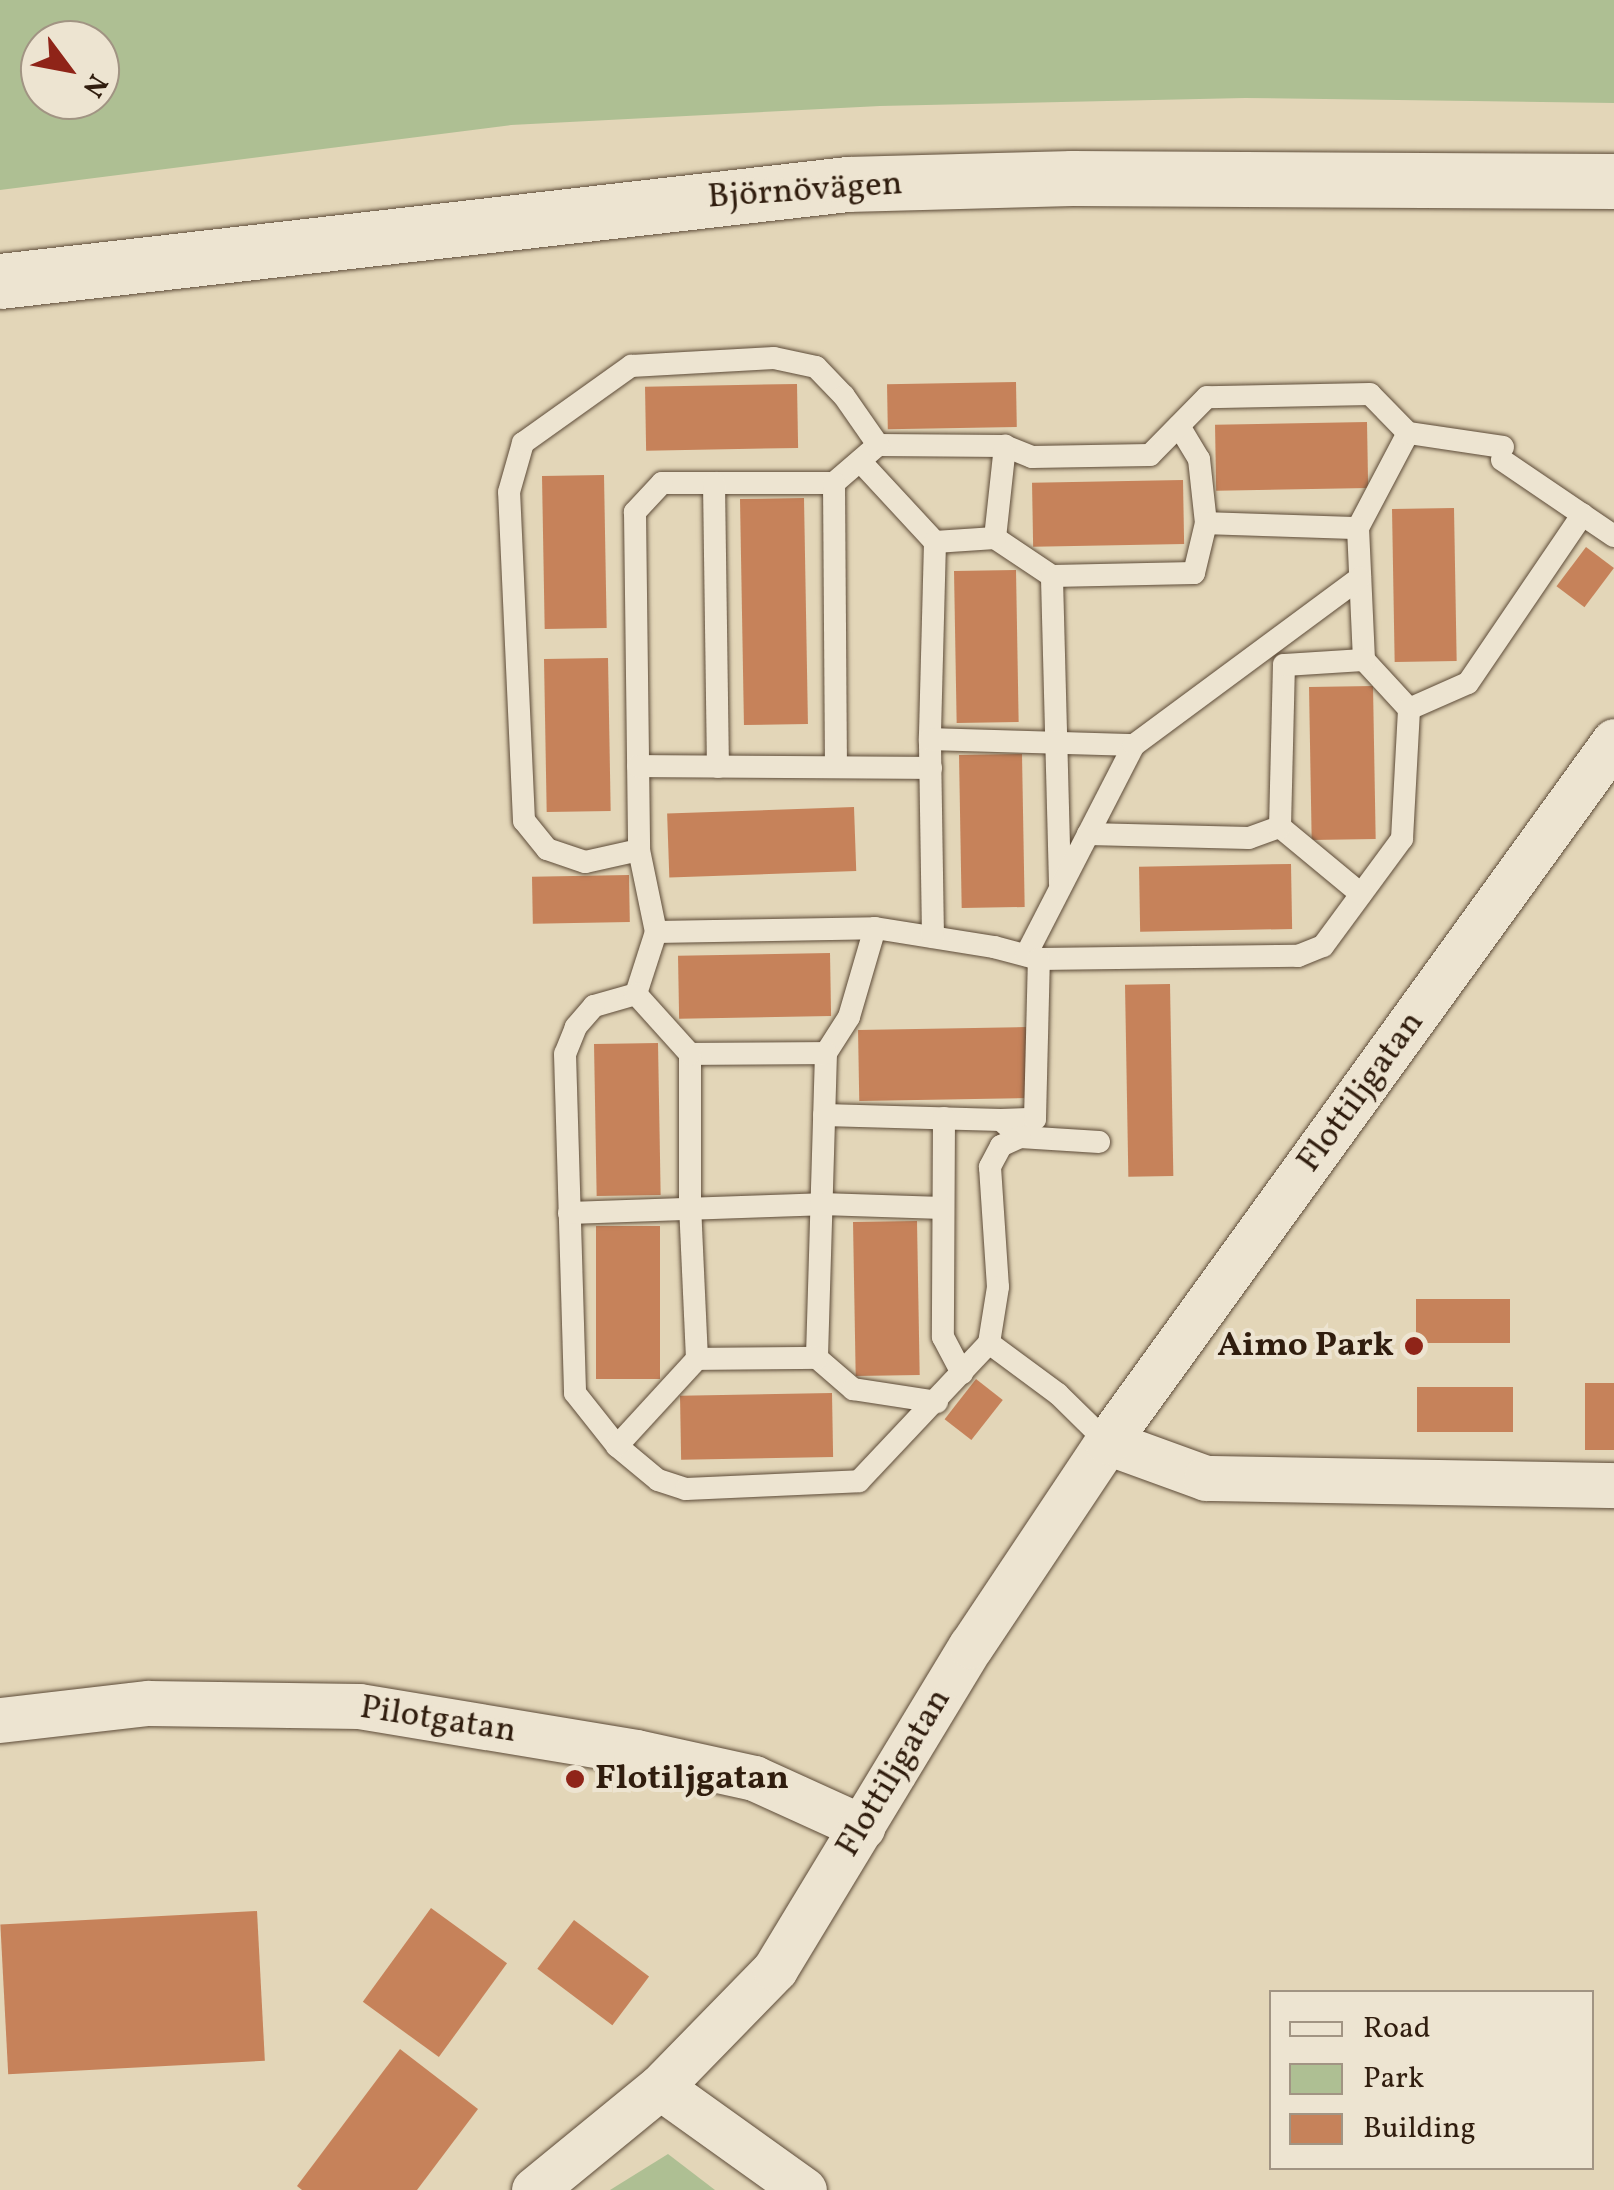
<!DOCTYPE html>
<meta charset="utf-8">
<style>
body{margin:0}
#map{position:relative;width:1614px;height:2190px;overflow:hidden;background:#e3d6b8;font-family:Vollkorn,serif}
div>[style]{position:absolute}
.green>*{inset:0;background:#aebf93}
.building>*{inset:0;background:#c6825a;transform-origin:0 0}
.roads{filter:drop-shadow(0 0 2px #5d4b38) drop-shadow(0 0 2px #5d4b38)}
.service>*{height:22px;margin:-11px;padding:0 11px;transform-origin:11px;border-radius:11px;background:#ede4d1}
.minor>*{height:45px;margin:-22.5px;padding:0 22.5px;transform-origin:22.5px;border-radius:22.5px;background:#ede4d1}
.secondary>*{height:55px;margin:-27.5px;padding:0 27.5px;transform-origin:27.5px;border-radius:27.5px;background:#ede4d1}
.dots>*{width:28px;height:28px;translate:-50% -50%;box-sizing:border-box;border:5px solid #ede4d1;border-radius:50%}
span{translate:-50% -50%;white-space:nowrap;text-align:center;line-height:1.15;-webkit-text-stroke:8px #ede4d1;paint-order:stroke}
.street-label{font-size:35px;color:#301d0e}
.poi-label{font-size:35px;color:#301d0e;font-weight:700}
.right{translate:-100% -50%;text-align:right}
.left{translate:0 -50%;text-align:left}
.legend{position:absolute;left:1269px;top:1990px;width:325px;height:180px;box-sizing:border-box;background:#ede4d1;border:2px solid #a19483;margin:0;padding:12px 18px;list-style:none;font-size:30px;color:#301d0e}
.legend li{display:flex;align-items:center;gap:20px;height:50px}
.legend b{width:50px;border:2px solid #a19483}
.north{position:absolute;left:20px;top:20px;width:100px;height:100px;box-sizing:border-box;background:#ede4d1;border:2px solid #a19483;border-radius:50%;rotate:122deg;font-size:28px;font-weight:700;line-height:40px;text-align:center;color:#301d0e}
.north::after{content:'';display:block;margin:auto;width:35px;height:45px;background:#8f2418;clip-path:polygon(50% 0,100% 100%,50% 72%,0 100%)}
</style>
<div id="map">
<div class="green">
<div style="clip-path:polygon(evenodd,0 0,1614px 0,1614px 103px,1245px 98px,880px 106px,511px 125px,0 190px,0 0,40px 40px,100px 40px,100px 100px,40px 100px,40px 40px)"></div>
<div style="clip-path:polygon(668px 2154px,715px 2190px,610px 2190px)"></div>
</div>
<div class="building">
<div style="left:1016px;top:382px;width:45px;height:129px;rotate:89deg"></div>
<div style="left:797px;top:384px;width:64px;height:152px;rotate:89deg"></div>
<div style="left:1367px;top:422px;width:66px;height:152px;rotate:89deg"></div>
<div style="left:604px;top:475px;width:153px;height:62px;rotate:89deg"></div>
<div style="left:1183px;top:480px;width:64px;height:151px;rotate:89deg"></div>
<div style="left:804px;top:498px;width:226px;height:64px;rotate:89deg"></div>
<div style="left:1454px;top:508px;width:153px;height:62px;rotate:89deg"></div>
<div style="left:1586px;top:547px;width:35px;height:49px;rotate:37deg"></div>
<div style="left:1016px;top:570px;width:152px;height:62px;rotate:89deg"></div>
<div style="left:608px;top:658px;width:153px;height:64px;rotate:89deg"></div>
<div style="left:1373px;top:686px;width:153px;height:64px;rotate:89deg"></div>
<div style="left:1022px;top:754px;width:153px;height:63px;rotate:89deg"></div>
<div style="left:854px;top:807px;width:64px;height:187px;rotate:88deg"></div>
<div style="left:1291px;top:864px;width:65px;height:152px;rotate:89deg"></div>
<div style="left:629px;top:875px;width:47px;height:97px;rotate:89deg"></div>
<div style="left:830px;top:953px;width:63px;height:152px;rotate:89deg"></div>
<div style="left:1170px;top:984px;width:192px;height:45px;rotate:89deg"></div>
<div style="left:1026px;top:1027px;width:71px;height:168px;rotate:89deg"></div>
<div style="left:658px;top:1043px;width:152px;height:64px;rotate:89deg"></div>
<div style="left:917px;top:1221px;width:154px;height:64px;rotate:89deg"></div>
<div style="left:660px;top:1226px;width:153px;height:64px;rotate:90deg"></div>
<div style="left:1416px;top:1299px;width:94px;height:44px"></div>
<div style="left:976px;top:1379px;width:34px;height:51px;rotate:38deg"></div>
<div style="left:1585px;top:1383px;width:29px;height:67px"></div>
<div style="left:1417px;top:1387px;width:96px;height:45px"></div>
<div style="left:832px;top:1393px;width:64px;height:152px;rotate:89deg"></div>
<div style="left:431px;top:1908px;width:94px;height:116px;rotate:36deg"></div>
<div style="left:257px;top:1911px;width:150px;height:257px;rotate:87deg"></div>
<div style="left:574px;top:1920px;width:94px;height:61px;rotate:37deg"></div>
<div style="clip-path:polygon(400px 2049px,478px 2109px,417px 2190px,302px 2190px,297px 2186px)"></div>
</div>
<div class="roads">
<div class="service">
<div style="left:1179px;top:426px;width:39px;rotate:59deg"></div>
<div style="left:1199px;top:459px;width:64px;rotate:83.8deg"></div>
<div style="left:1206px;top:523px;width:152px;rotate:1.9deg"></div>
<div style="left:1408px;top:433px;width:107px;rotate:117.8deg"></div>
<div style="left:1358px;top:528px;width:132px;rotate:87.4deg"></div>
<div style="left:1364px;top:660px;width:67px;rotate:47.4deg"></div>
<div style="left:1503px;top:447px;width:96px;rotate:-171.6deg"></div>
<div style="left:1408px;top:433px;width:54px;rotate:-134.3deg"></div>
<div style="left:1370px;top:394px;width:163px;rotate:178.9deg"></div>
<div style="left:1207px;top:397px;width:81px;rotate:134.5deg"></div>
<div style="left:1150px;top:455px;width:118px;rotate:179deg"></div>
<div style="left:1032px;top:457px;width:29px;rotate:-158deg"></div>
<div style="left:1005px;top:446px;width:127px;rotate:-179.5deg"></div>
<div style="left:878px;top:445px;width:58px;rotate:139.2deg"></div>
<div style="left:834px;top:483px;width:172px;rotate:180deg"></div>
<div style="left:662px;top:483px;width:40px;rotate:133deg"></div>
<div style="left:635px;top:512px;width:338px;rotate:89.3deg"></div>
<div style="left:639px;top:850px;width:84px;rotate:78.3deg"></div>
<div style="left:656px;top:932px;width:219px;rotate:-1deg"></div>
<div style="left:875px;top:928px;width:121px;rotate:9.1deg"></div>
<div style="left:994px;top:947px;width:47px;rotate:14.9deg"></div>
<div style="left:1039px;top:959px;width:259px;rotate:-0.7deg"></div>
<div style="left:1298px;top:956px;width:27px;rotate:-22deg"></div>
<div style="left:1323px;top:946px;width:133px;rotate:-53.6deg"></div>
<div style="left:1402px;top:839px;width:130px;rotate:-86.9deg"></div>
<div style="left:1409px;top:709px;width:64px;rotate:-23.8deg"></div>
<div style="left:1468px;top:683px;width:204px;rotate:-55.8deg"></div>
<div style="left:1502px;top:460px;width:135px;rotate:34.2deg"></div>
<div style="left:860px;top:461px;width:110px;rotate:47.2deg"></div>
<div style="left:935px;top:542px;width:197px;rotate:91.5deg"></div>
<div style="left:714px;top:483px;width:284px;rotate:89.2deg"></div>
<div style="left:834px;top:483px;width:284px;rotate:89.6deg"></div>
<div style="left:995px;top:538px;width:69px;rotate:33.7deg"></div>
<div style="left:935px;top:542px;width:60px;rotate:-3.8deg"></div>
<div style="left:995px;top:538px;width:93px;rotate:-83.8deg"></div>
<div style="left:638px;top:766px;width:293px;rotate:0.4deg"></div>
<div style="left:1088px;top:834px;width:161px;rotate:1.4deg"></div>
<div style="left:1249px;top:838px;width:33px;rotate:-20deg"></div>
<div style="left:639px;top:850px;width:55px;rotate:167.5deg"></div>
<div style="left:585px;top:862px;width:40px;rotate:-161.1deg"></div>
<div style="left:547px;top:849px;width:36px;rotate:-129deg"></div>
<div style="left:524px;top:821px;width:329px;rotate:-92.6deg"></div>
<div style="left:509px;top:492px;width:51px;rotate:-74.1deg"></div>
<div style="left:523px;top:443px;width:133px;rotate:-35.5deg"></div>
<div style="left:631px;top:366px;width:143px;rotate:-3.2deg"></div>
<div style="left:774px;top:358px;width:43px;rotate:12.1deg"></div>
<div style="left:816px;top:367px;width:40px;rotate:46deg"></div>
<div style="left:844px;top:396px;width:60px;rotate:55.2deg"></div>
<div style="left:1060px;top:884px;width:308px;rotate:-91.5deg"></div>
<div style="left:1052px;top:576px;width:142px;rotate:-1.2deg"></div>
<div style="left:1194px;top:573px;width:51px;rotate:-76.5deg"></div>
<div style="left:1361px;top:894px;width:105px;rotate:-140.4deg"></div>
<div style="left:1280px;top:827px;width:162px;rotate:-88.6deg"></div>
<div style="left:1284px;top:665px;width:80px;rotate:-3.6deg"></div>
<div style="left:875px;top:928px;width:93px;rotate:106.3deg"></div>
<div style="left:849px;top:1017px;width:43px;rotate:122.6deg"></div>
<div style="left:826px;top:1053px;width:305px;rotate:91.7deg"></div>
<div style="left:817px;top:1358px;width:48px;rotate:40.7deg"></div>
<div style="left:853px;top:1389px;width:85px;rotate:8.8deg"></div>
<div style="left:656px;top:932px;width:65px;rotate:107.9deg"></div>
<div style="left:636px;top:994px;width:44px;rotate:164.1deg"></div>
<div style="left:594px;top:1006px;width:28px;rotate:131deg"></div>
<div style="left:576px;top:1027px;width:29px;rotate:112deg"></div>
<div style="left:565px;top:1054px;width:339px;rotate:88.3deg"></div>
<div style="left:575px;top:1393px;width:68px;rotate:51.6deg"></div>
<div style="left:617px;top:1446px;width:53px;rotate:39.7deg"></div>
<div style="left:658px;top:1480px;width:29px;rotate:18deg"></div>
<div style="left:686px;top:1489px;width:173px;rotate:-2.6deg"></div>
<div style="left:859px;top:1481px;width:190px;rotate:-46.7deg"></div>
<div style="left:933px;top:937px;width:198px;rotate:-90.9deg"></div>
<div style="left:930px;top:739px;width:204px;rotate:1.7deg"></div>
<div style="left:1026px;top:955px;width:236px;rotate:-62.8deg"></div>
<div style="left:1134px;top:745px;width:281px;rotate:-36.5deg"></div>
<div style="left:690px;top:1054px;width:136px;rotate:-0.4deg"></div>
<div style="left:824px;top:1115px;width:177px;rotate:1.6deg"></div>
<div style="left:1001px;top:1120px;width:25px;rotate:42deg"></div>
<div style="left:944px;top:1118px;width:219px;rotate:90.3deg"></div>
<div style="left:943px;top:1337px;width:41px;rotate:62.2deg"></div>
<div style="left:1001px;top:1120px;width:34px;rotate:-2deg"></div>
<div style="left:1035px;top:1119px;width:160px;rotate:-88.6deg"></div>
<div style="left:1099px;top:1142px;width:79px;rotate:-176.4deg"></div>
<div style="left:1020px;top:1137px;width:21px;rotate:155deg"></div>
<div style="left:1001px;top:1146px;width:24px;rotate:118deg"></div>
<div style="left:990px;top:1167px;width:120px;rotate:86.2deg"></div>
<div style="left:998px;top:1287px;width:57px;rotate:99.1deg"></div>
<div style="left:989px;top:1343px;width:86px;rotate:36.5deg"></div>
<div style="left:1058px;top:1394px;width:69px;rotate:44.4deg"></div>
<div style="left:569px;top:1213px;width:252px;rotate:-2deg"></div>
<div style="left:821px;top:1204px;width:122px;rotate:1.9deg"></div>
<div style="left:697px;top:1359px;width:120px;rotate:-0.5deg"></div>
<div style="left:617px;top:1446px;width:118px;rotate:-47.4deg"></div>
<div style="left:697px;top:1359px;width:152px;rotate:-92.6deg"></div>
<div style="left:690px;top:1207px;width:153px;rotate:-90deg"></div>
<div style="left:690px;top:1054px;width:81px;rotate:-132deg"></div>
</div>
<div class="minor">
<div style="left:1107px;top:1442px;width:105px;rotate:20deg"></div>
<div style="left:1206px;top:1478px;width:408px;rotate:1deg"></div>
<div style="left:0;top:1720px;width:149px;rotate:-6.6deg"></div>
<div style="left:148px;top:1703px;width:211px;rotate:0.8deg"></div>
<div style="left:359px;top:1706px;width:281px;rotate:9.4deg"></div>
<div style="left:636px;top:1752px;width:121px;rotate:12.4deg"></div>
<div style="left:754px;top:1778px;width:119px;rotate:24.4deg"></div>
<div style="left:660px;top:2087px;width:177px;rotate:35.6deg"></div>
<div style="left:534px;top:2190px;width:163px;rotate:-39.3deg"></div>
<div style="left:660px;top:2087px;width:165px;rotate:-45.7deg"></div>
<div style="left:775px;top:1969px;width:378px;rotate:-58.8deg"></div>
<div style="left:971px;top:1646px;width:245px;rotate:-56.3deg"></div>
<div style="left:1107px;top:1442px;width:865px;rotate:-54.12deg"></div>
</div>
<div class="secondary">
<div style="left:0;top:281px;width:853px;rotate:-6.53deg"></div>
<div style="left:847px;top:184px;width:225px;rotate:-1.5deg"></div>
<div style="left:1072px;top:178px;width:542px;rotate:0.32deg"></div>
</div>
</div>
<div class="dots">
<div style="left:1414px;top:1346px;background:#8f2418"></div>
<div style="left:575px;top:1779px;background:#8f2418"></div>
</div>
<div class="street-label">
<span style="left:805px;top:191px;rotate:-4deg">Björnövägen</span>
<span style="left:1361px;top:1092px;rotate:-54deg">Flottiljgatan</span>
<span style="left:438px;top:1720px;rotate:9deg">Pilotgatan</span>
<span style="left:894px;top:1773px;rotate:-59deg">Flottiljgatan</span>
</div>
<div class="poi-label">
<span class="right" style="left:1394px;top:1346px">Aimo Park</span>
<span class="left" style="left:595px;top:1779px">Flotiljgatan</span>
</div>
<ul class="legend">
<li><b style="height:12px;background:#ede4d1"></b>Road</li>
<li><b style="height:28px;background:#aebf93"></b>Park</li>
<li><b style="height:28px;background:#c6825a"></b>Building</li>
</ul>
<div class="north">N</div>
</div>
